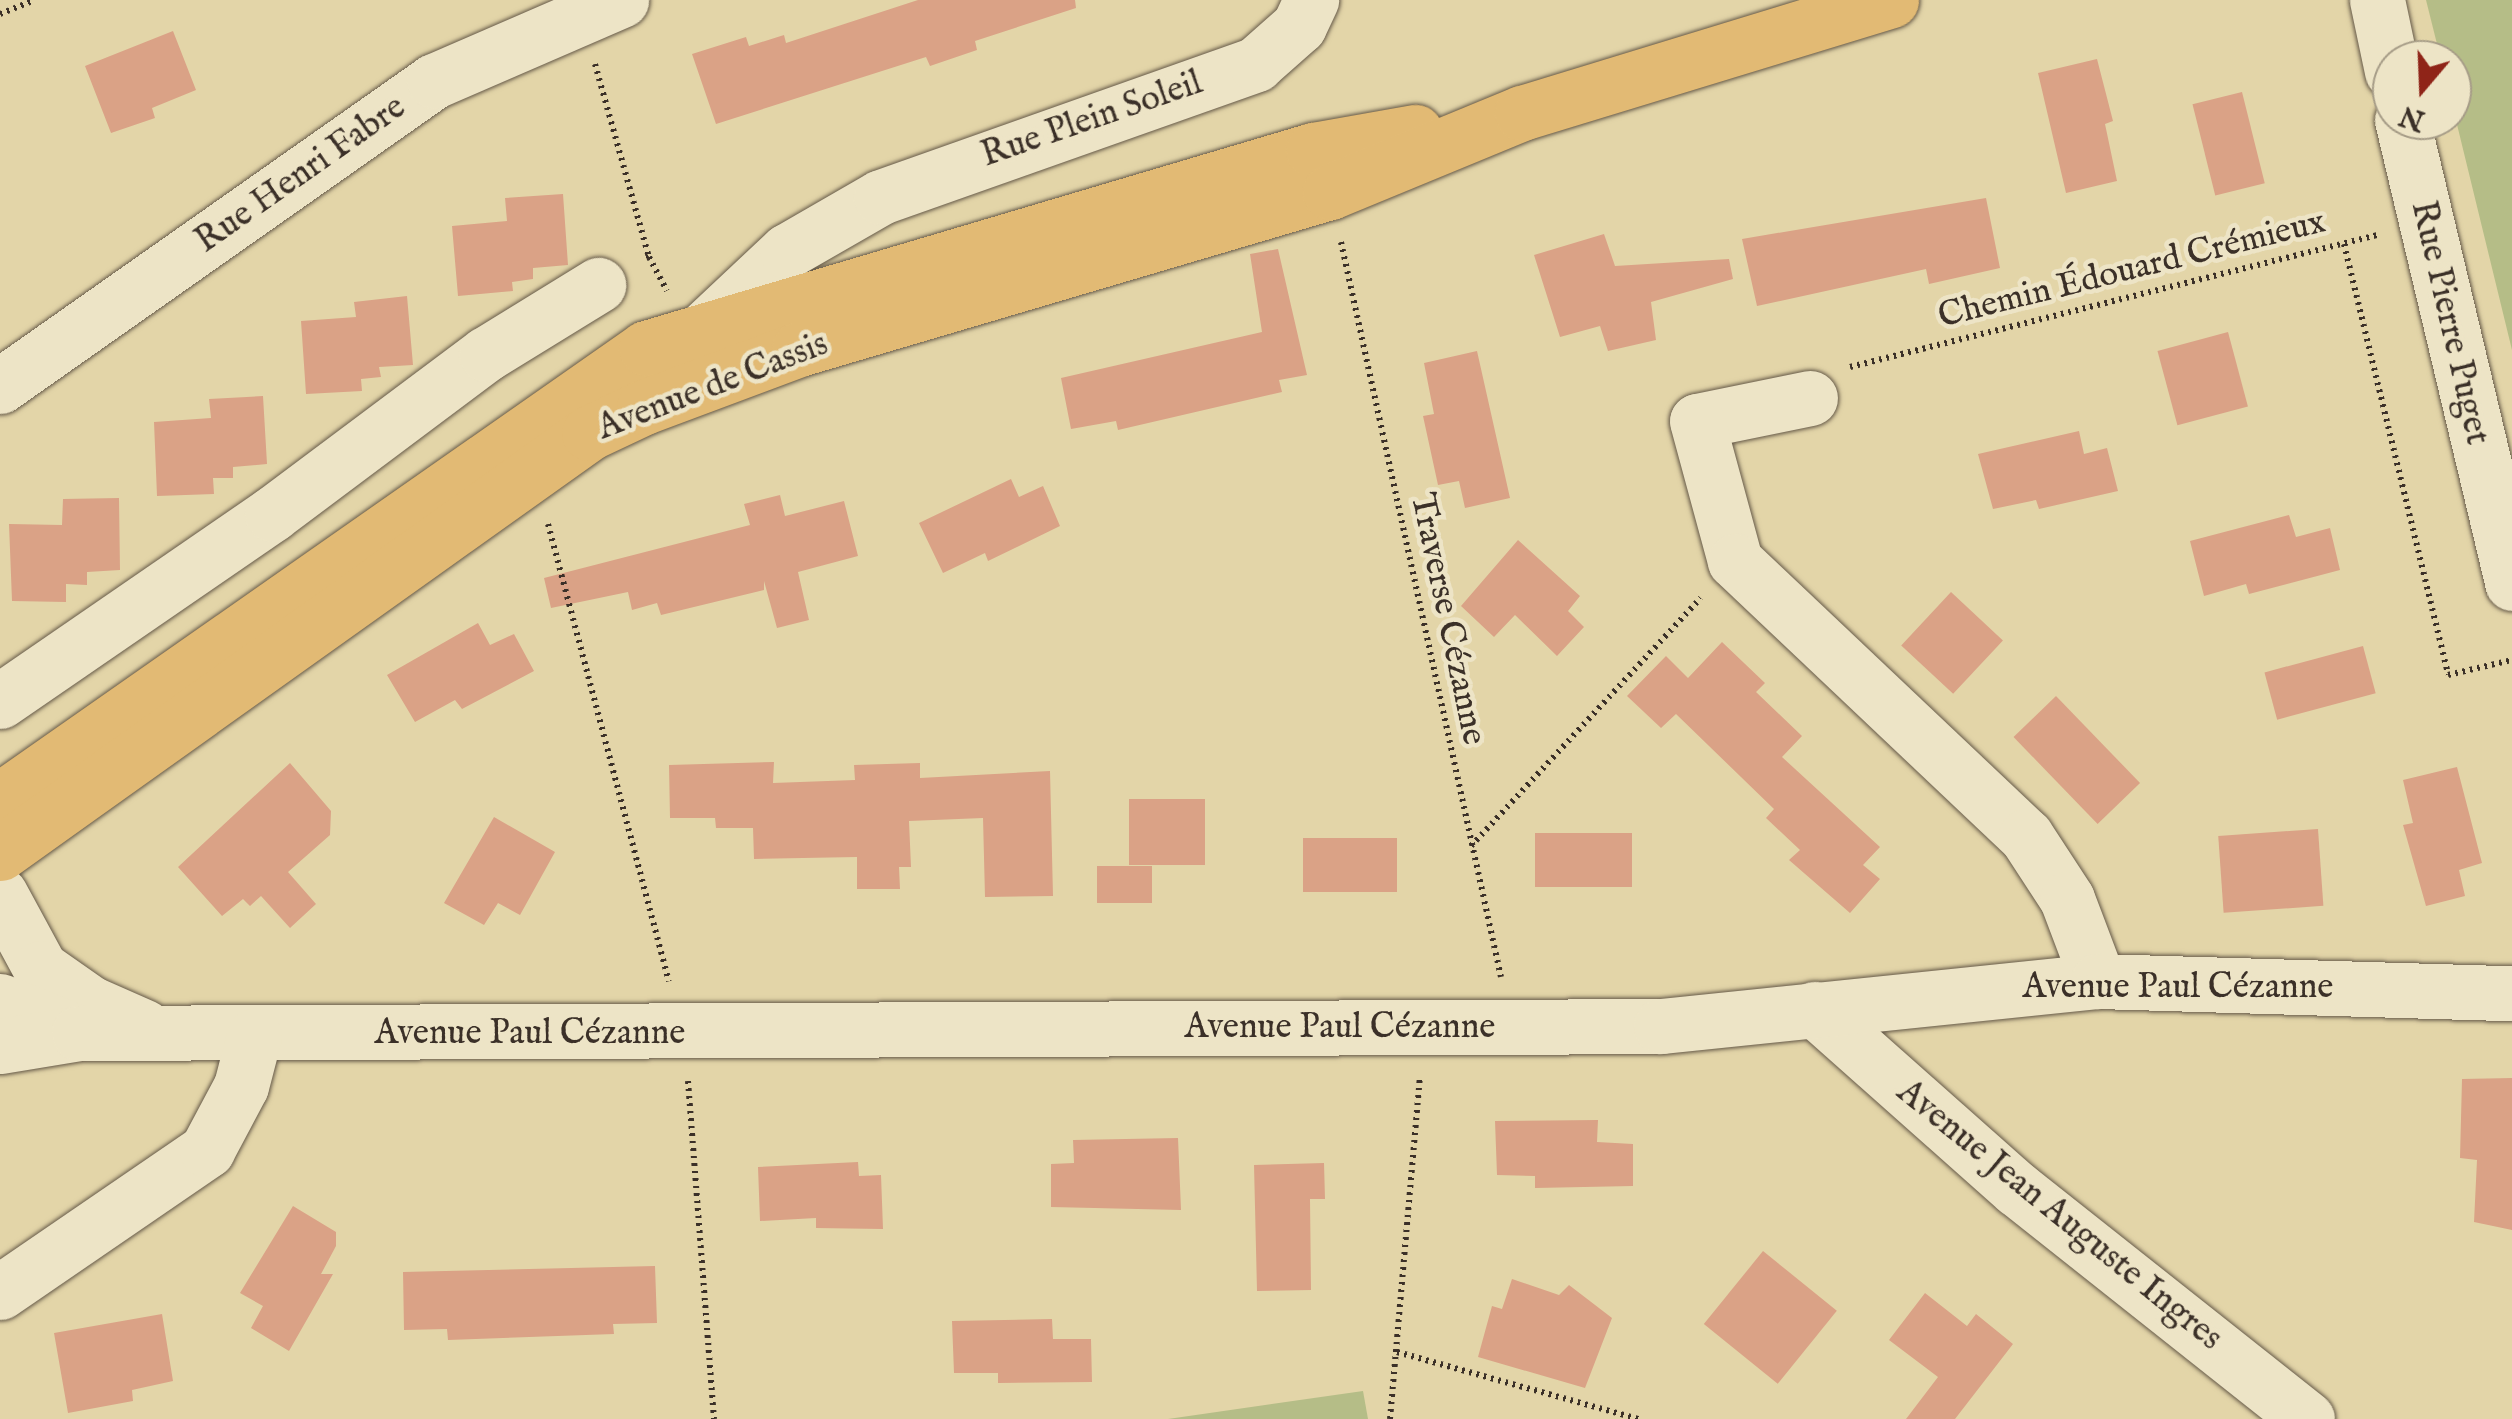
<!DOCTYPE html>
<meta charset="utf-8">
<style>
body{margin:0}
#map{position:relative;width:2512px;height:1419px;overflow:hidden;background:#e3d5a8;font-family:"IM FELL English",serif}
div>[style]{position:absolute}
.green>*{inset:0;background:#b5bd87}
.building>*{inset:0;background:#daa286;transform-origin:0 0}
.path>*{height:6px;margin-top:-3px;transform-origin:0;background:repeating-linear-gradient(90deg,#3b3028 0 2.5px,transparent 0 7.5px)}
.roads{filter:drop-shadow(0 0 2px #655948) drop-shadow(0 0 2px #655948)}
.minor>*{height:55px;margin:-27.5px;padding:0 27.5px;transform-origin:27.5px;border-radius:27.5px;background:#ede4c6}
.major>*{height:55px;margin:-27.5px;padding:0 27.5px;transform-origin:27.5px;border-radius:27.5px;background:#e2ba74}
span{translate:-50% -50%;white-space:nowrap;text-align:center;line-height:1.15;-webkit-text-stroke:9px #ede4c6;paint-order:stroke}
.street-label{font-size:35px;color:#3b3028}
.north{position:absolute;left:2372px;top:40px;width:100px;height:100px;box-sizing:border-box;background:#ede4c6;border:2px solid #a69c87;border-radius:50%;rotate:199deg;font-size:28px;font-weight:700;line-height:40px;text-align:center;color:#3b3028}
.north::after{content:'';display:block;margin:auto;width:35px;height:45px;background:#8f2418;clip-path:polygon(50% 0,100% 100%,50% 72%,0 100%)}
</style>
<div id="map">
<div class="green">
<div style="clip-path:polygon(2426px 0,2512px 0,2512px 350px,2452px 104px,2452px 60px,2441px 60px)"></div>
<div style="clip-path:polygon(1363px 1391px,1368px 1419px,1168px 1419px)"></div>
</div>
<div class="building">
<div style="clip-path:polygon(918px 0,1075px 0,1076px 8px,975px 41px,977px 50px,930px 66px,926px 57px,716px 124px,692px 54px,746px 37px,749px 46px,784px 35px,786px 43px)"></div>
<div style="clip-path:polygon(173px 31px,196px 90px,152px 108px,155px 118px,111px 133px,85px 66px)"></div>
<div style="clip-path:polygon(2097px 59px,2113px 121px,2105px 124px,2117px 181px,2066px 193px,2038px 73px)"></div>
<div style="left:2242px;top:92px;width:94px;height:51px;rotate:76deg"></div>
<div style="clip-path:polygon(563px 194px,568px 265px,533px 268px,533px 279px,512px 282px,513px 291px,458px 296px,452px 226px,507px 221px,505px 198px)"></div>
<div style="clip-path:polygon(1986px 198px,2000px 268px,1929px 284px,1926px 269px,1757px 306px,1742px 239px)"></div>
<div style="clip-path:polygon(1604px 234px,1615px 266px,1729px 259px,1733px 279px,1651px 302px,1656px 340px,1608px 351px,1600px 326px,1560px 337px,1534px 255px)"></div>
<div style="clip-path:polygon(1278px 249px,1307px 375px,1279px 380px,1282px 392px,1118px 430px,1116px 421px,1071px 429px,1061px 378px,1262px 332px,1250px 254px)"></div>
<div style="clip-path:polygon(407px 296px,413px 365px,379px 367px,381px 377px,361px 379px,362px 391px,306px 394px,301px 321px,356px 317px,354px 302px)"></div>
<div style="left:2228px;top:332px;width:77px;height:73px;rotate:75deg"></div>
<div style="clip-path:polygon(1477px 351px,1510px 498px,1465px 508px,1459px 481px,1438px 485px,1423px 416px,1434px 414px,1424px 363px)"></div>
<div style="clip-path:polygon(263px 396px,267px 464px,233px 467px,233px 478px,213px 478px,214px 494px,157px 496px,154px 422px,211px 418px,209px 399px)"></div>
<div style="clip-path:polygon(2079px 431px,2084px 454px,2107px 448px,2118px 491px,2039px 509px,2036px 500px,1993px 509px,1978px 454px)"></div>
<div style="clip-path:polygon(1011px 479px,1019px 497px,1043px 486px,1060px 526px,988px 561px,985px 553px,943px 573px,919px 523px)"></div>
<div style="clip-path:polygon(780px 495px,785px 516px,844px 501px,858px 556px,798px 572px,809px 620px,777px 628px,764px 581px,764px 590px,661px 615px,657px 603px,632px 610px,628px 592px,551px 608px,544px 578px,750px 525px,744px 504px)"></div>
<div style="clip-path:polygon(119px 498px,120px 570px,87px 572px,87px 585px,66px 584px,66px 602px,12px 601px,9px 524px,62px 525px,63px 499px)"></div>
<div style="clip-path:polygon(2289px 515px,2296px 537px,2330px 528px,2340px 570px,2249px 594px,2246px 584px,2204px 596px,2190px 541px)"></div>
<div style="clip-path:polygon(1518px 540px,1580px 596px,1568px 611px,1584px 627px,1557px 656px,1515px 615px,1494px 637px,1461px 606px)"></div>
<div style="left:1951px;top:592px;width:71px;height:73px;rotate:43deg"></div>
<div style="clip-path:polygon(478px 623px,490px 645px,514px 634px,534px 671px,462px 709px,455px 700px,415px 722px,387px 675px)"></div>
<div style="clip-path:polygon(1722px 642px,1765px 683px,1756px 692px,1802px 736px,1782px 757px,1880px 847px,1863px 865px,1880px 879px,1850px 913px,1789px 860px,1800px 850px,1766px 818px,1774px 809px,1676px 714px,1661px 728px,1627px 696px,1666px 656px,1688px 678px)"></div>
<div style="left:2363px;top:646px;width:49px;height:102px;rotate:75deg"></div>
<div style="left:2056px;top:696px;width:121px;height:59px;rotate:46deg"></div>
<div style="clip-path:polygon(774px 762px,773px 783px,855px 780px,854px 765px,920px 763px,920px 778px,1050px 771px,1053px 896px,985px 897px,983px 818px,909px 821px,911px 867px,899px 867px,900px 889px,857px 889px,857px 857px,754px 859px,753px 828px,716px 828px,715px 818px,670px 818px,669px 765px)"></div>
<div style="clip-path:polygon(290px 763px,331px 811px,330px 835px,288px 872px,316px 904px,290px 928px,261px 896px,250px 906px,243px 899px,222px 916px,178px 867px)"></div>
<div style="clip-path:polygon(2457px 767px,2482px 863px,2459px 870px,2465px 896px,2426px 906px,2403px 825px,2413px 823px,2403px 780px)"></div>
<div style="left:1129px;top:799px;width:76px;height:66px"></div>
<div style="clip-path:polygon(494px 817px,555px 852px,520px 915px,498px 903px,484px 925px,444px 903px)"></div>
<div style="left:2318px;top:829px;width:77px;height:100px;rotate:86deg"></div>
<div style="left:1535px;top:833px;width:97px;height:54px"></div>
<div style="left:1303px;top:838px;width:94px;height:54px"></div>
<div style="left:1097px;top:866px;width:55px;height:37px"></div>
<div style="clip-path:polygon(2462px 1079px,2512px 1078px,2512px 1230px,2474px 1222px,2477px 1160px,2460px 1158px)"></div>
<div style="clip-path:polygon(1598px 1120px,1597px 1142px,1633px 1144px,1633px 1186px,1535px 1188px,1535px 1176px,1497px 1175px,1495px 1121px)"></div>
<div style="clip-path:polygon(1178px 1138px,1181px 1210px,1051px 1207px,1051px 1164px,1074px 1163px,1073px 1140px)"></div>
<div style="clip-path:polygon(858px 1162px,859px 1176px,881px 1175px,883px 1229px,816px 1228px,816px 1218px,760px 1221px,758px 1167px)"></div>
<div style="clip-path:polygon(1324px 1163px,1325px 1199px,1310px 1199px,1311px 1290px,1257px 1291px,1254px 1165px)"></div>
<div style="clip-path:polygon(293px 1206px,336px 1232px,336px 1246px,321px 1274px,333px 1274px,289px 1351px,251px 1328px,263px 1306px,240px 1293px)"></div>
<div style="left:1763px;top:1251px;width:95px;height:94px;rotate:39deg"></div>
<div style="clip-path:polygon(655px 1266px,657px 1323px,613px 1324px,614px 1334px,448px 1340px,447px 1329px,404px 1330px,403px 1272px)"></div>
<div style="clip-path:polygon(1512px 1279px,1559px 1295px,1569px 1285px,1612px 1318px,1585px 1388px,1478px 1357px,1492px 1306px,1502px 1309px)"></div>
<div style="clip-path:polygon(1925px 1293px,1967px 1326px,1976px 1314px,2013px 1344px,1955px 1419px,1906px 1419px,1938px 1377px,1889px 1340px)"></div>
<div style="clip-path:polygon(162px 1314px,173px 1381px,132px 1390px,133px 1401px,68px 1413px,54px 1333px)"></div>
<div style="clip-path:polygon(1052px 1319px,1053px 1339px,1091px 1339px,1092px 1382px,998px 1383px,998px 1373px,954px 1373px,952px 1321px)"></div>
</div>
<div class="path">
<div style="left:0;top:14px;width:37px;rotate:-22deg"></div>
<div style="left:595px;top:64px;width:200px;rotate:74.4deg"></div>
<div style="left:649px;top:257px;width:7px;rotate:153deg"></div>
<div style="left:1341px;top:242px;width:752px;rotate:77.72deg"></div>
<div style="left:2344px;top:244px;width:443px;rotate:76.4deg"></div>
<div style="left:2448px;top:675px;width:66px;rotate:-13.2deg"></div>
<div style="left:649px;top:257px;width:38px;rotate:62deg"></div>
<div style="left:1850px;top:367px;width:543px;rotate:-14.06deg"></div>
<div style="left:548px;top:524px;width:473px;rotate:75.2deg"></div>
<div style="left:1471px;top:846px;width:338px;rotate:-47.2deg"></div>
<div style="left:688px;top:1081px;width:339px;rotate:85.6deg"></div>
<div style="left:1397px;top:1352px;width:251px;rotate:15.5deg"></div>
<div style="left:1390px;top:1419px;width:343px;rotate:-85deg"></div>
</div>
<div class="roads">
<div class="minor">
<div style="left:2377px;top:0;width:73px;rotate:78.1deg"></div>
<div style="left:2402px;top:120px;width:476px;rotate:76.6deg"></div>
<div style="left:706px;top:327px;width:111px;rotate:-43.2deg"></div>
<div style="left:787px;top:251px;width:108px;rotate:-29.9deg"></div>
<div style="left:881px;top:197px;width:398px;rotate:-19.5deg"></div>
<div style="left:1256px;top:64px;width:57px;rotate:-41.5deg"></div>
<div style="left:1299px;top:26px;width:29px;rotate:-65deg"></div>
<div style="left:0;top:386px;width:530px;rotate:-35.1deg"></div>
<div style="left:434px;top:81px;width:204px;rotate:-23.4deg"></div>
<div style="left:1810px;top:398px;width:115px;rotate:168.5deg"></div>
<div style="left:1697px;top:421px;width:145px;rotate:74.8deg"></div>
<div style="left:1735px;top:561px;width:400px;rotate:43.4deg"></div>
<div style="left:2026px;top:836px;width:75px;rotate:56.9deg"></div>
<div style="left:2067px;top:899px;width:88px;rotate:69.3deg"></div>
<div style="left:0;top:701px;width:330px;rotate:-34.5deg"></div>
<div style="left:272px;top:514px;width:267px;rotate:-36.8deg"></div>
<div style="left:486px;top:354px;width:132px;rotate:-31.6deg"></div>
<div style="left:0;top:894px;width:84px;rotate:61.6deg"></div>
<div style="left:40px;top:968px;width:61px;rotate:35deg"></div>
<div style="left:90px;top:1003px;width:59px;rotate:24deg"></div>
<div style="left:0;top:1001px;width:85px;rotate:22.1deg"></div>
<div style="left:1814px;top:1009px;width:271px;rotate:41.6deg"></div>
<div style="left:2017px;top:1189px;width:370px;rotate:38.4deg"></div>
<div style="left:0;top:1046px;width:80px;rotate:-9.3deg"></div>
<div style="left:79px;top:1033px;width:1582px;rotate:-0.25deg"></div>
<div style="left:1661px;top:1026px;width:439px;rotate:-5.9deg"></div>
<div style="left:2098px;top:981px;width:414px;rotate:1.7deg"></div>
<div style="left:0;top:1292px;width:251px;rotate:-34.4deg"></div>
<div style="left:207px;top:1150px;width:72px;rotate:-62deg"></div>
<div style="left:241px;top:1086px;width:52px;rotate:-75.4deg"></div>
</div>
<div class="major">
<div style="left:0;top:800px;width:788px;rotate:-34.98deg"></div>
<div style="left:646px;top:348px;width:696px;rotate:-16.53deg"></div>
<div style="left:1313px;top:150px;width:104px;rotate:-10deg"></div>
<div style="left:0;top:853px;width:723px;rotate:-35.49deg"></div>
<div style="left:589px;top:433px;width:61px;rotate:-25.3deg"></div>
<div style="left:644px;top:407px;width:165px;rotate:-20.5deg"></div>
<div style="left:799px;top:349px;width:554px;rotate:-16.47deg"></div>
<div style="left:1330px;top:192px;width:208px;rotate:-22.4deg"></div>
<div style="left:1522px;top:113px;width:386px;rotate:-17deg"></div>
</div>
</div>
<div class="street-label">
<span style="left:1092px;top:120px;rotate:-19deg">Rue Plein Soleil</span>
<span style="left:301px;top:175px;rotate:-35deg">Rue Henri Fabre</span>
<span style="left:2132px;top:270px;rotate:-14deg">Chemin Édouard Crémieux</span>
<span style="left:2449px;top:323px;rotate:77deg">Rue Pierre Puget</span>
<span style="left:713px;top:387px;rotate:-21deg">Avenue de Cassis</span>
<span style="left:1447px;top:619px;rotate:78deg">Traverse Cézanne</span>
<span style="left:2178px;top:988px">Avenue Paul Cézanne</span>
<span style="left:1340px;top:1028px">Avenue Paul Cézanne</span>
<span style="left:530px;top:1034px">Avenue Paul Cézanne</span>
<span style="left:2059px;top:1216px;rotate:39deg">Avenue Jean Auguste Ingres</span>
</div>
<div class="north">N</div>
</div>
